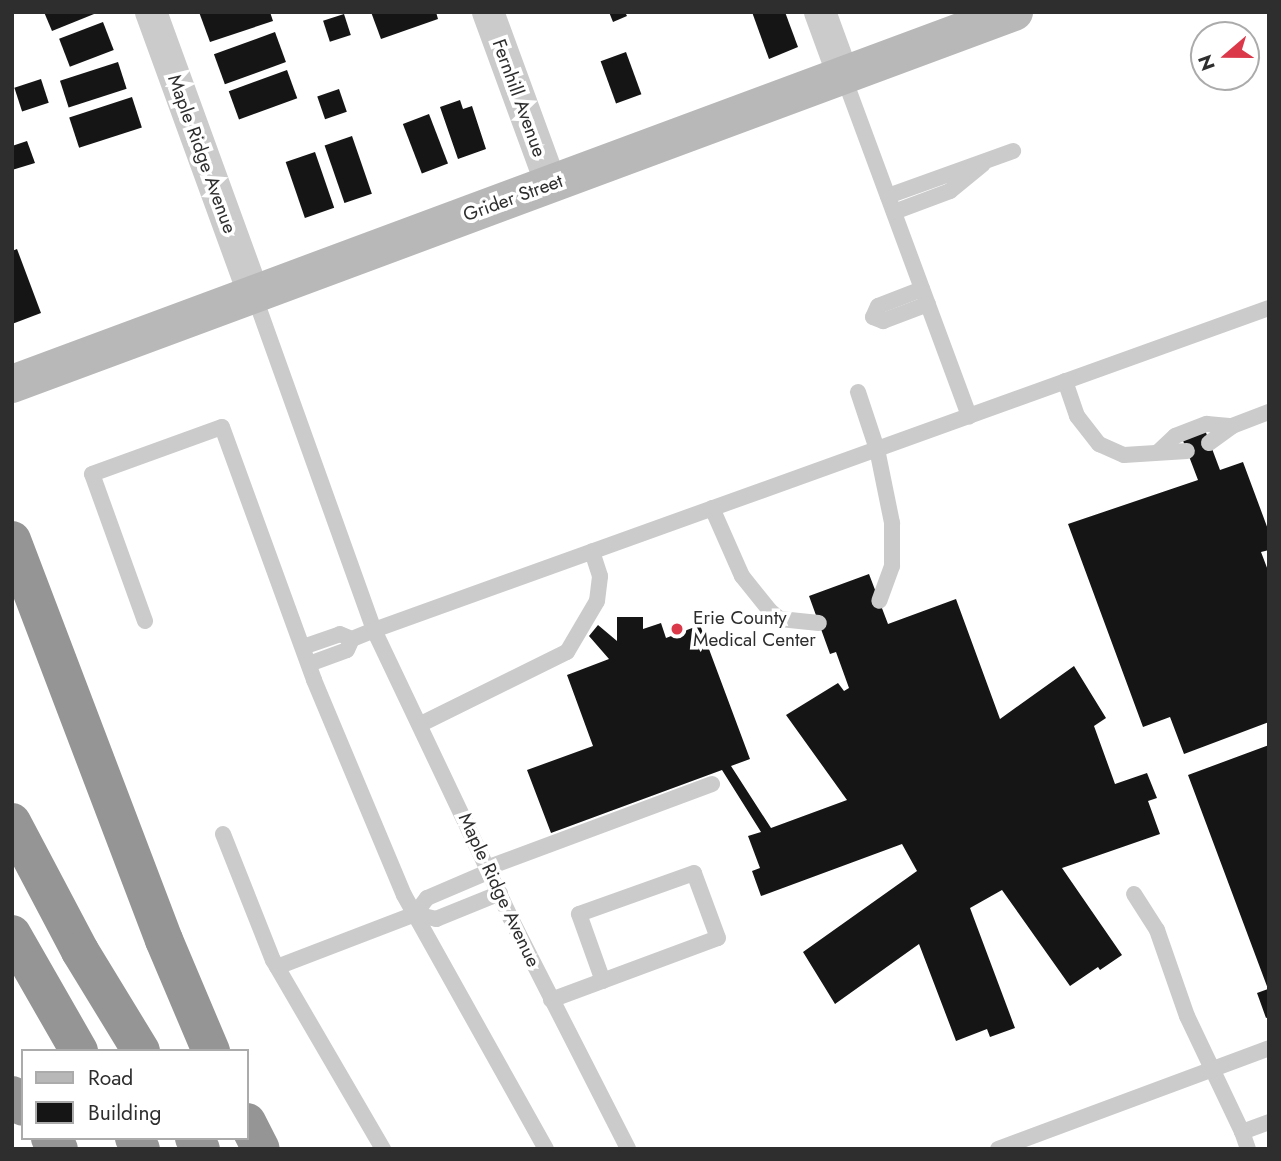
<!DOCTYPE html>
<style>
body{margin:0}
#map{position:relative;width:1281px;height:1161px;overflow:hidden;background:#fff;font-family:Jost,sans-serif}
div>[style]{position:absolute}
.building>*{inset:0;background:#151515;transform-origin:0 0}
.lane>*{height:16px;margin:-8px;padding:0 8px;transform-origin:8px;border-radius:8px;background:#cbcbcb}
.street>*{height:32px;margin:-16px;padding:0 16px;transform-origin:16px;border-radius:16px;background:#cbcbcb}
.secondary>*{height:38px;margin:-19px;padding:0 19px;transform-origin:19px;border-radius:19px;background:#b8b8b8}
.highway>*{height:38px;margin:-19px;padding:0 19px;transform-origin:19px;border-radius:19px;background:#959595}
.dots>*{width:19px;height:19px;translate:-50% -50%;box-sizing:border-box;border:4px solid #fff;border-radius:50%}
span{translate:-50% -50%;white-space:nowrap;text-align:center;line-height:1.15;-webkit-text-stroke:7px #fff;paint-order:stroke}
.street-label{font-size:19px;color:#2e2e2e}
.poi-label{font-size:19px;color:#2e2e2e}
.left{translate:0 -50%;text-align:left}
.frame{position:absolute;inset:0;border:14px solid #2e2e2e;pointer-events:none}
.legend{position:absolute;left:21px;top:1049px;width:228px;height:91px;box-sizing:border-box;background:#fff;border:2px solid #ababab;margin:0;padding:9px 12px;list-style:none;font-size:21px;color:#2e2e2e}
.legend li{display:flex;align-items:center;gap:14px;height:35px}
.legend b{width:35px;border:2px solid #ababab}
.north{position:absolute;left:1190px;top:21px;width:70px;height:70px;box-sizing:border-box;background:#fff;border:2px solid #ababab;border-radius:50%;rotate:250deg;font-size:19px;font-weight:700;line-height:28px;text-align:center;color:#2e2e2e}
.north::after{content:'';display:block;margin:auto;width:24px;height:32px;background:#db394a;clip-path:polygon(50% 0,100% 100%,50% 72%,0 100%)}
</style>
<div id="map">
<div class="building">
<div style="clip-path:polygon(44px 12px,99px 12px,52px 31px)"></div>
<div style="clip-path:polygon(199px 12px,270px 12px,273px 21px,210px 42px)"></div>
<div style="clip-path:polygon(371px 12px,436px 12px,438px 19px,381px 39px)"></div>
<div style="clip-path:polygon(609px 12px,625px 12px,627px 16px,613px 22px)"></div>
<div style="clip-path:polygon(752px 12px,785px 12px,798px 47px,769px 59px)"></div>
<div style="left:344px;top:14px;width:22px;height:22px;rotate:72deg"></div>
<div style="left:103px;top:22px;width:30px;height:47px;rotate:69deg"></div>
<div style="left:275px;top:32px;width:32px;height:65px;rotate:70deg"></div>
<div style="left:626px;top:52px;width:45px;height:27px;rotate:70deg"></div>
<div style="left:118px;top:62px;width:28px;height:61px;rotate:72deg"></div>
<div style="left:287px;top:70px;width:30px;height:62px;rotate:70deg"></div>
<div style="left:41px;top:79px;width:25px;height:28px;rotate:72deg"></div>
<div style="left:339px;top:89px;width:24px;height:23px;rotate:71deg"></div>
<div style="left:132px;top:97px;width:32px;height:66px;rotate:72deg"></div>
<div style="clip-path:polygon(460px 100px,463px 109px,472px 106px,486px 149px,458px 159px,440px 107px)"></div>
<div style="left:429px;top:114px;width:53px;height:28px;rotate:69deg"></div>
<div style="left:352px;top:136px;width:61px;height:29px;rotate:71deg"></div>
<div style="clip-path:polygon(27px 141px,35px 163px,12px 170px,12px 146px)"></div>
<div style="left:315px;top:152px;width:59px;height:31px;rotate:71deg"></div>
<div style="clip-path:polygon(17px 249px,41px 313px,12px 324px,12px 251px)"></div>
<div style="clip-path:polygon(1205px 430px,1220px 470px,1243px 462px,1269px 532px,1269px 550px,1261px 552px,1269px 573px,1269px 722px,1184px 754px,1170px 717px,1143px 727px,1068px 524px,1198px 480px,1182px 438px)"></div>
<div style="clip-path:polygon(869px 574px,888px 624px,956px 599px,1000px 719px,1074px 666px,1106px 718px,1094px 726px,1115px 784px,1147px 773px,1157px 798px,1148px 801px,1160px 834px,1062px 868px,1122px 955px,1100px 970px,1098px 967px,1070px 986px,1002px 890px,970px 908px,1015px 1028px,990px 1037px,987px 1029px,956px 1041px,919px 944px,835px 1004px,803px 952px,917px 871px,902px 844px,761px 896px,752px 871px,760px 868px,748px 836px,761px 832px,722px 770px,551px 833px,527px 770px,593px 746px,567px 675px,609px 659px,589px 636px,598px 625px,617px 641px,617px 617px,643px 617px,643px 629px,661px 623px,666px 638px,700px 625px,750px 759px,731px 766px,771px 828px,847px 800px,786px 715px,838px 683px,844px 691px,849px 688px,836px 652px,830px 654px,809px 596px)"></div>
<div style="clip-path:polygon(1269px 745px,1269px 1017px,1266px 1018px,1257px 993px,1268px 989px,1188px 775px)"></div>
</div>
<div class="lane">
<div style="left:843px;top:75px;width:364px;rotate:69.7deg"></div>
<div style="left:888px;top:196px;width:133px;rotate:-19.8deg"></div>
<div style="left:894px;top:212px;width:60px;rotate:-20.6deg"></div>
<div style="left:950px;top:191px;width:43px;rotate:-39.3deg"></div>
<div style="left:922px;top:289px;width:47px;rotate:158.9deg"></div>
<div style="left:878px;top:306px;width:12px;rotate:114deg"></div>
<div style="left:873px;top:317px;width:11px;rotate:22deg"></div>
<div style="left:883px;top:321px;width:48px;rotate:-20.7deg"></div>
<div style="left:254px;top:295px;width:356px;rotate:70.3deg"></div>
<div style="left:374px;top:630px;width:318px;rotate:64.6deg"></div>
<div style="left:510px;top:917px;width:260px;rotate:63deg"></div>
<div style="left:1065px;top:381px;width:37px;rotate:71deg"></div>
<div style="left:1077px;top:416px;width:36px;rotate:52deg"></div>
<div style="left:1099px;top:444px;width:27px;rotate:24deg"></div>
<div style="left:1124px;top:455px;width:63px;rotate:-3.6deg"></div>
<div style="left:858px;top:392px;width:60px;rotate:71.6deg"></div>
<div style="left:877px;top:449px;width:76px;rotate:78.5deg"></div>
<div style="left:892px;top:523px;width:43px;rotate:90deg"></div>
<div style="left:892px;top:566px;width:37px;rotate:110deg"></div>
<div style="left:1209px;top:443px;width:29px;rotate:-36deg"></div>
<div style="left:1232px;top:426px;width:40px;rotate:-21deg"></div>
<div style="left:1158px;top:452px;width:23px;rotate:-43deg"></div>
<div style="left:1175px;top:436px;width:34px;rotate:-21deg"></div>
<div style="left:1207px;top:424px;width:25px;rotate:5deg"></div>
<div style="left:712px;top:508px;width:74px;rotate:66.2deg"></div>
<div style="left:742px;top:576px;width:45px;rotate:51.3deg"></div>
<div style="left:770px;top:611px;width:13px;rotate:39deg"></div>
<div style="left:780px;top:619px;width:39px;rotate:6deg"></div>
<div style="left:145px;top:621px;width:156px;rotate:-109.8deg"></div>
<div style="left:92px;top:474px;width:138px;rotate:-19.9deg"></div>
<div style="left:222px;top:427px;width:269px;rotate:70deg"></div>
<div style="left:314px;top:680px;width:233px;rotate:67.3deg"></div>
<div style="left:404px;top:895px;width:291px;rotate:60.8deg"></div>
<div style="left:303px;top:647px;width:39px;rotate:-19deg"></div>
<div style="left:340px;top:634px;width:13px;rotate:23deg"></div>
<div style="left:309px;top:664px;width:40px;rotate:-20.2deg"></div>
<div style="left:347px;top:650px;width:12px;rotate:-66deg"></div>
<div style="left:352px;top:639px;width:24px;rotate:-22deg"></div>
<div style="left:374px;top:630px;width:951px;rotate:-19.79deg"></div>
<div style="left:421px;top:724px;width:163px;rotate:-26.3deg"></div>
<div style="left:567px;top:652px;width:59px;rotate:-59.5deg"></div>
<div style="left:597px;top:601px;width:25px;rotate:-83deg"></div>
<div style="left:600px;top:576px;width:26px;rotate:-108deg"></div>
<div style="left:223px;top:834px;width:136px;rotate:68.4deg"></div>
<div style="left:273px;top:960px;width:219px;rotate:59.8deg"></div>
<div style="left:489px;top:867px;width:238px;rotate:-20.4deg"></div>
<div style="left:1134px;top:894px;width:43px;rotate:57.4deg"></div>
<div style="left:1157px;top:930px;width:91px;rotate:70.8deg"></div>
<div style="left:1187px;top:1016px;width:128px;rotate:64.6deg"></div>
<div style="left:415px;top:914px;width:22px;rotate:13deg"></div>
<div style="left:436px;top:919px;width:69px;rotate:-22.1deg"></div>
<div style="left:277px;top:967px;width:148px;rotate:-21deg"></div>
<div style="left:415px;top:914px;width:20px;rotate:-53deg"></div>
<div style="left:427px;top:898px;width:69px;rotate:-23.2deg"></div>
<div style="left:551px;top:1000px;width:178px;rotate:-20.4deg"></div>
<div style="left:718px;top:938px;width:69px;rotate:-110.3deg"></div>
<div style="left:694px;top:873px;width:122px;rotate:160.4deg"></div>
<div style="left:579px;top:914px;width:71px;rotate:70.3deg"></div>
<div style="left:998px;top:1149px;width:289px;rotate:-20.4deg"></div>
<div style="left:1248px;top:1149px;width:18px;rotate:-109deg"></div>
<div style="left:1242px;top:1132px;width:29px;rotate:-20deg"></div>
</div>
<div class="street">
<div style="left:151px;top:12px;width:301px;rotate:70deg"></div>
<div style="left:488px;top:12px;width:183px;rotate:69.9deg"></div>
<div style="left:820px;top:12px;width:67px;rotate:69.9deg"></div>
</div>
<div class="secondary">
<div style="left:12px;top:384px;width:1069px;rotate:-20.37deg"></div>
</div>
<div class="highway">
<div style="left:12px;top:540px;width:428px;rotate:69.2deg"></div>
<div style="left:164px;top:940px;width:121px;rotate:67.1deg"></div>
<div style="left:12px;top:822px;width:146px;rotate:62.2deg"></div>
<div style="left:80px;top:951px;width:117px;rotate:58.6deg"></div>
<div style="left:12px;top:934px;width:135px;rotate:60.2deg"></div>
<div style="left:12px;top:1095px;width:16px;rotate:47deg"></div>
<div style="left:247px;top:1122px;width:30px;rotate:63deg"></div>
<div style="left:50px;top:1138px;width:14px;rotate:51deg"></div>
<div style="left:134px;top:1138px;width:13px;rotate:58deg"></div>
<div style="left:194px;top:1138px;width:13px;rotate:58deg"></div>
</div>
<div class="dots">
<div style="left:677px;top:629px;background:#db394a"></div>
</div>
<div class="street-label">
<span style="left:519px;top:98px;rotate:70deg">Fernhill Avenue</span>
<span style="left:202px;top:154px;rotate:70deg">Maple Ridge Avenue</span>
<span style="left:513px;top:198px;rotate:-20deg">Grider Street</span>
<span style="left:499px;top:890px;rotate:65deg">Maple Ridge Avenue</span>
</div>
<div class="poi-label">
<span class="left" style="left:693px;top:629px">Erie County<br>Medical Center</span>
</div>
<div class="frame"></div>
<ul class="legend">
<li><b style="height:9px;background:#b8b8b8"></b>Road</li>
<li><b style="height:19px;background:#151515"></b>Building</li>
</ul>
<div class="north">N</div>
</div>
